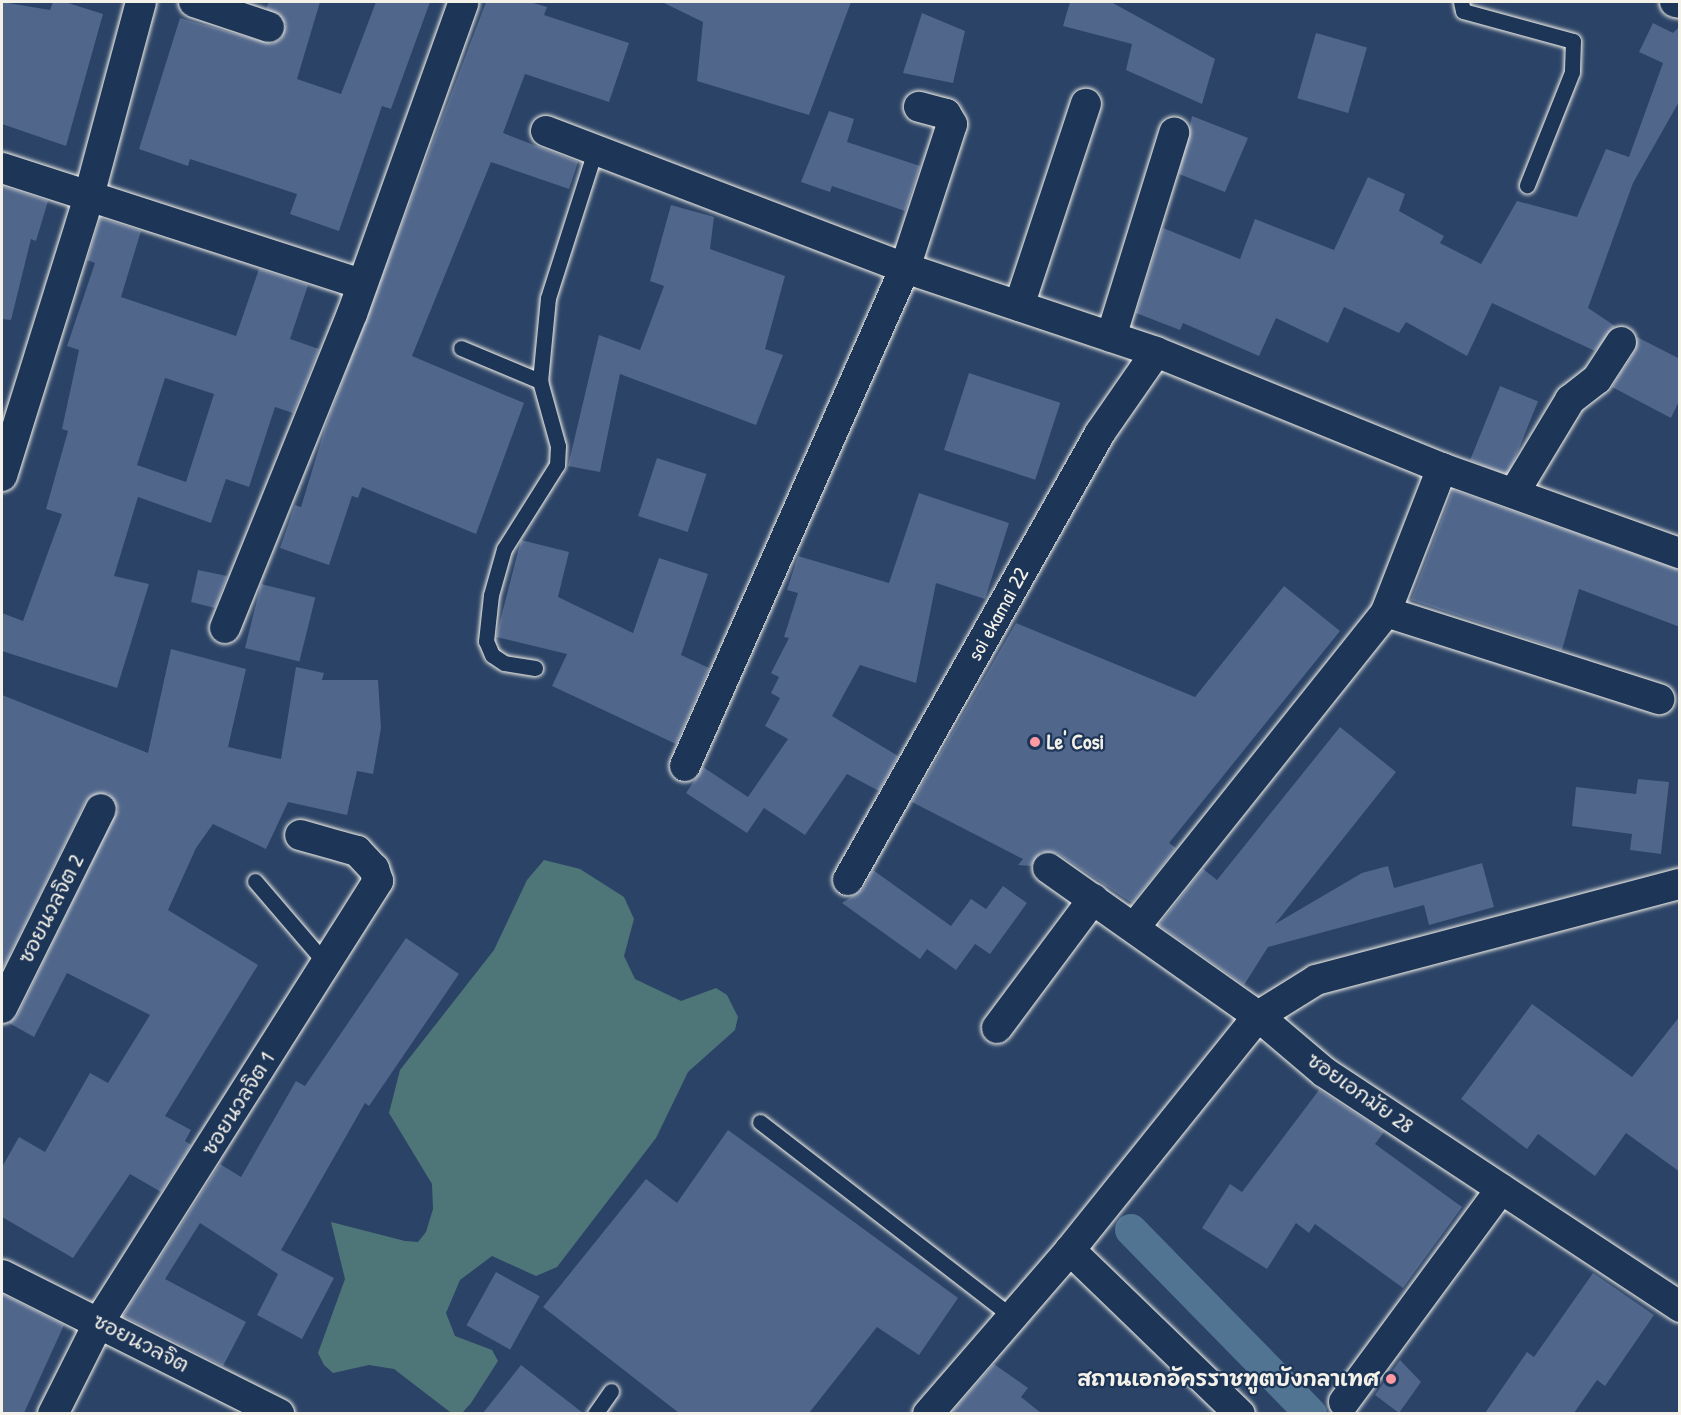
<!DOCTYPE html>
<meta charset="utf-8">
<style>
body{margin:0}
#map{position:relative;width:1681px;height:1415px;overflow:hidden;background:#2b4366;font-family:"Patrick Hand","Playpen Sans Thai",sans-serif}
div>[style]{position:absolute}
.green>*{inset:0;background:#4e7679}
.canal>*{height:32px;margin:-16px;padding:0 16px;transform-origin:16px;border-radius:16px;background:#507492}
.building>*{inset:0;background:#50668b;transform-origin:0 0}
.roads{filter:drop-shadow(0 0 2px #f4f1e8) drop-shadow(0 0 2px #f4f1e8)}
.service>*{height:15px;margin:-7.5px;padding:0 7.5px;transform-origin:7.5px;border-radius:7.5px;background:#1d3557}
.minor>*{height:30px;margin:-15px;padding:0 15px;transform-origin:15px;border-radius:15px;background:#1d3557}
.dots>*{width:16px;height:16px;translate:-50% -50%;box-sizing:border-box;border:3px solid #1d3557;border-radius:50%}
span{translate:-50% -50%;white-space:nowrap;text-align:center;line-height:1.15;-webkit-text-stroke:4.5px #1d3557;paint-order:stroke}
.street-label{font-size:21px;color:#f4f1e8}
.poi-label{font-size:21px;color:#f4f1e8;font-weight:700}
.left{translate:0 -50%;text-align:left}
.right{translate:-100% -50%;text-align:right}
.frame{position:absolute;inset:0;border:3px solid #f4f1e8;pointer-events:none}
</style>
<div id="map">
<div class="green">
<div style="clip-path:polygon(544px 860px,580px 869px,624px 897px,634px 919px,624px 956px,635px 979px,681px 1001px,716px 988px,727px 995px,738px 1017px,735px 1030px,688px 1072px,656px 1138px,557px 1267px,536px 1276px,492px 1256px,460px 1280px,446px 1313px,455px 1336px,492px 1350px,498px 1361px,471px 1403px,463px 1412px,450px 1412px,394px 1369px,369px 1365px,333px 1373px,324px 1365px,318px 1353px,345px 1279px,331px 1222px,405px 1241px,418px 1242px,426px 1232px,433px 1209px,432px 1184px,389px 1113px,400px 1070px,494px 950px,527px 880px)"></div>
</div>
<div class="canal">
<div style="left:1131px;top:1230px;width:257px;rotate:45.6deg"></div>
</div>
<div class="building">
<div style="clip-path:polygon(2px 2px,50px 10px,53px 2px,65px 2px,103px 14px,66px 146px,2px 124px)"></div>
<div style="clip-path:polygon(269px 2px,320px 2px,297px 79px,341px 94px,376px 2px,430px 2px,391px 109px,382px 106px,339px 231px,290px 214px,297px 194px,190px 159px,188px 166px,139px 149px,180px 18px,272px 44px,281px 39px,286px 24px,266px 8px)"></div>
<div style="clip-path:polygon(486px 2px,530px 2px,547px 7px,544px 15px,629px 43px,609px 102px,525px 74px,503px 133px,578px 162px,569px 189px,491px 162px,412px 356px,524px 403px,476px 534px,362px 487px,358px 498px,352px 496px,329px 565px,280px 548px,295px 505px,301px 507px,326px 425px)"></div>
<div style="clip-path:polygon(662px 2px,851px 2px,809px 115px,697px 81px,703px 22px)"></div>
<div style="clip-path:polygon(1070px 2px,1111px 2px,1215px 59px,1202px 104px,1126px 70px,1132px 44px,1063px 26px)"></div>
<div style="clip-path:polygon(922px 13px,965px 31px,953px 83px,903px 73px)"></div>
<div style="clip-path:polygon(1653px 23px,1673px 33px,1680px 26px,1680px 100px,1633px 183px,1588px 308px,1615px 326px,1595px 351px,1492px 303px,1467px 356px,1406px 322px,1399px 333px,1344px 307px,1328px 343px,1276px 318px,1259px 356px,1183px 323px,1180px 330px,1136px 313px,1163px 228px,1240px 259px,1255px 219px,1334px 250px,1368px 177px,1405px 194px,1399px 211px,1444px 236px,1440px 243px,1481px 264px,1517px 201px,1577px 217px,1606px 149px,1629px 157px,1663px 63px,1639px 52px)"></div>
<div style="left:1316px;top:33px;width:53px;height:68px;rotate:16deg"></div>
<div style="clip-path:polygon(829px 111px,854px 119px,847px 142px,920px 166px,905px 211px,832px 186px,830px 192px,801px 182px)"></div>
<div style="clip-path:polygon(1192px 116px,1248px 138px,1225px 192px,1179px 174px)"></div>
<div style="clip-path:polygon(2px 186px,48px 201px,36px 241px,31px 239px,11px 320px,2px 319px)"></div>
<div style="clip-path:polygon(671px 205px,714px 217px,710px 249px,785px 276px,765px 349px,783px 355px,756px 425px,620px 374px,600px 472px,568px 466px,599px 335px,640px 350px,664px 286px,650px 281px)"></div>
<div style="clip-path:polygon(evenodd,100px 218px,141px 231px,121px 297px,236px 336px,259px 269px,308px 285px,290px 339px,319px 349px,293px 413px,275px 407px,249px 487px,226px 479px,211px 523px,138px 497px,114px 576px,149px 584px,117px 688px,2px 651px,2px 613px,23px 621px,62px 514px,46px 509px,68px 431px,62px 429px,79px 350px,67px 346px,95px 263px,87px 260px,100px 218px,165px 378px,214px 394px,186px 482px,137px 465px,165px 378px)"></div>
<div style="clip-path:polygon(1637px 337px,1680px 359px,1680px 399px,1671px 418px,1612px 387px,1635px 351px)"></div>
<div style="left:969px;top:373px;width:96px;height:81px;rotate:18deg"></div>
<div style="left:1500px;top:386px;width:41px;height:80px;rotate:22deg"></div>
<div style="left:657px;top:458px;width:52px;height:61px;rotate:18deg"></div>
<div style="clip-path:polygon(1453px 490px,1680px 570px,1680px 627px,1579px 589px,1562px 650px,1411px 600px)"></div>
<div style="clip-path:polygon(919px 493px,1009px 523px,985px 599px,936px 583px,916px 683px,860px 665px,832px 716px,898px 756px,879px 791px,847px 774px,805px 835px,764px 808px,747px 833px,686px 793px,703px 767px,748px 797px,788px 739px,765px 726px,780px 698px,771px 693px,779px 677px,771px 673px,789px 638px,784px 637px,798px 593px,787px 590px,798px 556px,889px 583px)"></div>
<div style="clip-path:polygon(521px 540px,569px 552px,558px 597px,633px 633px,659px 558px,708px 574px,681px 655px,709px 668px,676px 744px,552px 686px,567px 654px,496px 637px)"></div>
<div style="clip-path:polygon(198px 570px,227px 576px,215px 608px,191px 602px)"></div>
<div style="left:261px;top:584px;width:56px;height:66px;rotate:14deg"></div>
<div style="clip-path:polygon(1284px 586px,1340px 631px,1169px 843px,1176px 848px,1132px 903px,1057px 853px,1041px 852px,1031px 866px,1018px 865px,1023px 859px,912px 802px,1016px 623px,1195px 697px)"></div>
<div style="clip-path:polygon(171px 649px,246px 669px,228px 747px,281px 759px,296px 667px,324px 673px,322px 680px,378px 680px,381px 728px,373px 774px,357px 771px,347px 815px,288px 802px,266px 849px,213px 824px,196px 848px,168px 910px,258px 965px,165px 1116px,191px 1130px,185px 1141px,191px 1145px,161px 1192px,130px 1174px,73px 1258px,2px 1217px,2px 1167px,19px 1137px,45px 1152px,90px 1073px,108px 1083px,150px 1015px,67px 973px,34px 1037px,9px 1023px,17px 1016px,118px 809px,108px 793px,86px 801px,2px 970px,2px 695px,148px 753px)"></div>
<div style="clip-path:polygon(1340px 727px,1396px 772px,1275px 924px,1362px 873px,1388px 866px,1394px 888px,1482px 863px,1494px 907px,1429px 925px,1424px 905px,1268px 947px,1244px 985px,1159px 925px,1203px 869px,1217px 880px)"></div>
<div style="clip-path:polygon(1638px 779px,1669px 782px,1661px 854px,1630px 850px,1632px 834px,1572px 826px,1576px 787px,1636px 794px)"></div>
<div style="clip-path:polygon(873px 870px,951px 926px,971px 899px,986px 909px,1003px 886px,1027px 903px,990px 954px,975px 944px,956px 970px,927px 949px,920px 959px,842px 903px,863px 889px)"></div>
<div style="clip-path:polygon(406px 938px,459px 974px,369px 1106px,365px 1103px,281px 1250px,334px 1278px,302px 1339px,257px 1315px,278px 1274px,200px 1223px,165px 1279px,246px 1322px,223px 1366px,123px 1316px,220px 1164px,241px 1177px,296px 1081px,305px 1086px)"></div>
<div style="clip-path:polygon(1532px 1004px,1632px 1077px,1680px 1016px,1680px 1172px,1626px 1133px,1595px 1176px,1538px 1134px,1527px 1149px,1461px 1099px)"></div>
<div style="clip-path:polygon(1319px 1090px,1384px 1132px,1375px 1144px,1462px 1207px,1403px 1288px,1315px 1224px,1309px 1233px,1296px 1223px,1267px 1269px,1202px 1228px,1230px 1184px,1242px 1192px)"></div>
<div style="clip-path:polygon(728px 1130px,958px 1298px,919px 1355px,877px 1327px,809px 1413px,679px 1413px,543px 1307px,646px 1179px,677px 1203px)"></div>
<div style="left:496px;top:1272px;width:50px;height:61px;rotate:29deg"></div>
<div style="clip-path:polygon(1593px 1273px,1654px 1315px,1605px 1386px,1597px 1380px,1574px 1413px,1485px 1413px,1527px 1352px,1534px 1357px)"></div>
<div style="clip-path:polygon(2px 1294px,64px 1325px,24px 1413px,2px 1413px)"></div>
<div style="clip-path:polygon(1400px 1360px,1421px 1382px,1399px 1413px,1375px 1395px)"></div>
<div style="clip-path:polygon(994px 1364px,1028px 1388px,1021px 1397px,1041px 1413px,951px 1413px)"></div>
<div style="clip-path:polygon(521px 1365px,583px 1413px,483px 1413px)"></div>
</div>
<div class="roads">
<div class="service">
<div style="left:1461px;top:2px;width:9px;rotate:77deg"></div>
<div style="left:1463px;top:11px;width:114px;rotate:15.3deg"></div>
<div style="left:1573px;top:41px;width:31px;rotate:92deg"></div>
<div style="left:1572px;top:72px;width:122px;rotate:111.7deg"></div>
<div style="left:461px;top:348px;width:86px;rotate:22.7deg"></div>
<div style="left:535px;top:668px;width:31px;rotate:-171deg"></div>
<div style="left:504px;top:663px;width:14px;rotate:-146deg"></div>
<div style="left:492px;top:655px;width:15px;rotate:-113deg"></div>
<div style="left:486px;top:641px;width:46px;rotate:-83.8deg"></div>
<div style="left:491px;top:595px;width:48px;rotate:-74.2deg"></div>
<div style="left:504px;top:549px;width:99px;rotate:-57.8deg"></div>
<div style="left:557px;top:465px;width:19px;rotate:-87deg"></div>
<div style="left:558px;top:446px;width:67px;rotate:-105.5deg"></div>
<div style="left:540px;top:381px;width:83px;rotate:-84.5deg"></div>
<div style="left:548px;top:298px;width:154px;rotate:-72.3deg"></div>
<div style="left:255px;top:881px;width:111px;rotate:49.4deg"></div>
<div style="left:760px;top:1122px;width:319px;rotate:37.7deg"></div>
<div style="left:595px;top:1414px;width:28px;rotate:-55deg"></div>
</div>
<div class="minor">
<div style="left:194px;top:2px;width:79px;rotate:18.4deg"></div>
<div style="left:1675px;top:2px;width:5px;rotate:11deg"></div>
<div style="left:546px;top:131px;width:384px;rotate:20.9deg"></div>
<div style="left:905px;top:268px;width:265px;rotate:18.5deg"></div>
<div style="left:1156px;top:352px;width:309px;rotate:22.1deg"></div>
<div style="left:1442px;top:468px;width:253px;rotate:19.7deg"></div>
<div style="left:2px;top:168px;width:378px;rotate:17.9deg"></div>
<div style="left:1019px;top:306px;width:213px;rotate:-71.7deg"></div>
<div style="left:1111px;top:337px;width:214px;rotate:-72.8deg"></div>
<div style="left:1442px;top:468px;width:155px;rotate:111.3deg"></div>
<div style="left:1386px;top:612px;width:287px;rotate:17.7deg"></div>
<div style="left:2px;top:476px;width:293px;rotate:-72.7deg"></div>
<div style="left:89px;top:196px;width:201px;rotate:-75deg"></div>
<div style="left:1514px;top:493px;width:109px;rotate:-58.9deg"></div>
<div style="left:1570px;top:400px;width:34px;rotate:-38deg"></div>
<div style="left:1597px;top:379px;width:44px;rotate:-57deg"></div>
<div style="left:225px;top:628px;width:339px;rotate:-68deg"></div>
<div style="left:352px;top:314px;width:331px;rotate:-70.3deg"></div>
<div style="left:685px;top:766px;width:544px;rotate:-66.17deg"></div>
<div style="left:905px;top:268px;width:151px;rotate:-71.9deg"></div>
<div style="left:952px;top:124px;width:12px;rotate:-121deg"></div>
<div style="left:946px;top:114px;width:28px;rotate:-165deg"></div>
<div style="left:1048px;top:868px;width:257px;rotate:35.2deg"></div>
<div style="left:1258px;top:1016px;width:87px;rotate:40.3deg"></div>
<div style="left:1324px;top:1072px;width:427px;rotate:33.4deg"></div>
<div style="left:848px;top:880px;width:513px;rotate:-60.59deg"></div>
<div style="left:1100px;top:433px;width:98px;rotate:-55.3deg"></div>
<div style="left:1134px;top:928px;width:404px;rotate:-51.4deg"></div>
<div style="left:2px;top:1008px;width:222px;rotate:-63.6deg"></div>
<div style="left:997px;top:1028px;width:161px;rotate:-53.3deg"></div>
<div style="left:1070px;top:1250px;width:236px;rotate:44deg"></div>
<div style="left:2px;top:1275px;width:310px;rotate:26.6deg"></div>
<div style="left:1344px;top:1402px;width:265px;rotate:-53.6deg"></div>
<div style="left:53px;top:1414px;width:103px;rotate:-63.4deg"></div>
<div style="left:99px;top:1322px;width:522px;rotate:-57.68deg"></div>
<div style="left:378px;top:881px;width:13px;rotate:-108deg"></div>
<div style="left:374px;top:869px;width:25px;rotate:-133deg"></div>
<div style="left:357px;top:851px;width:59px;rotate:-164.3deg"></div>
<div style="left:928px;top:1414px;width:217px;rotate:-49.1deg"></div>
<div style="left:1070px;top:1250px;width:300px;rotate:-51.2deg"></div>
<div style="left:1258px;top:1016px;width:68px;rotate:-31.8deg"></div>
<div style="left:1316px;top:980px;width:376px;rotate:-14.8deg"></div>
</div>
</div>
<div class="dots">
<div style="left:1035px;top:742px;background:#ff9aa2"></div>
<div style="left:1391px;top:1379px;background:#ff9aa2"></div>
</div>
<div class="street-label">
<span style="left:998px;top:614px;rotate:-61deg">soi ekamai 22</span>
<span style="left:51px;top:909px;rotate:-63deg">ซอยนวลจิต 2</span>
<span style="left:1360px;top:1093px;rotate:35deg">ซอยเอกมัย 28</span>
<span style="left:238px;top:1104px;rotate:-58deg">ซอยนวลจิต 1</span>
<span style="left:141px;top:1343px;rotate:27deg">ซอยนวลจิต</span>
</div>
<div class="poi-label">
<span class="left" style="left:1047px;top:742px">Le' Cosi</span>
<span class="right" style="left:1379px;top:1379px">สถานเอกอัครราชทูตบังกลาเทศ</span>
</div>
<div class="frame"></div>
</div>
